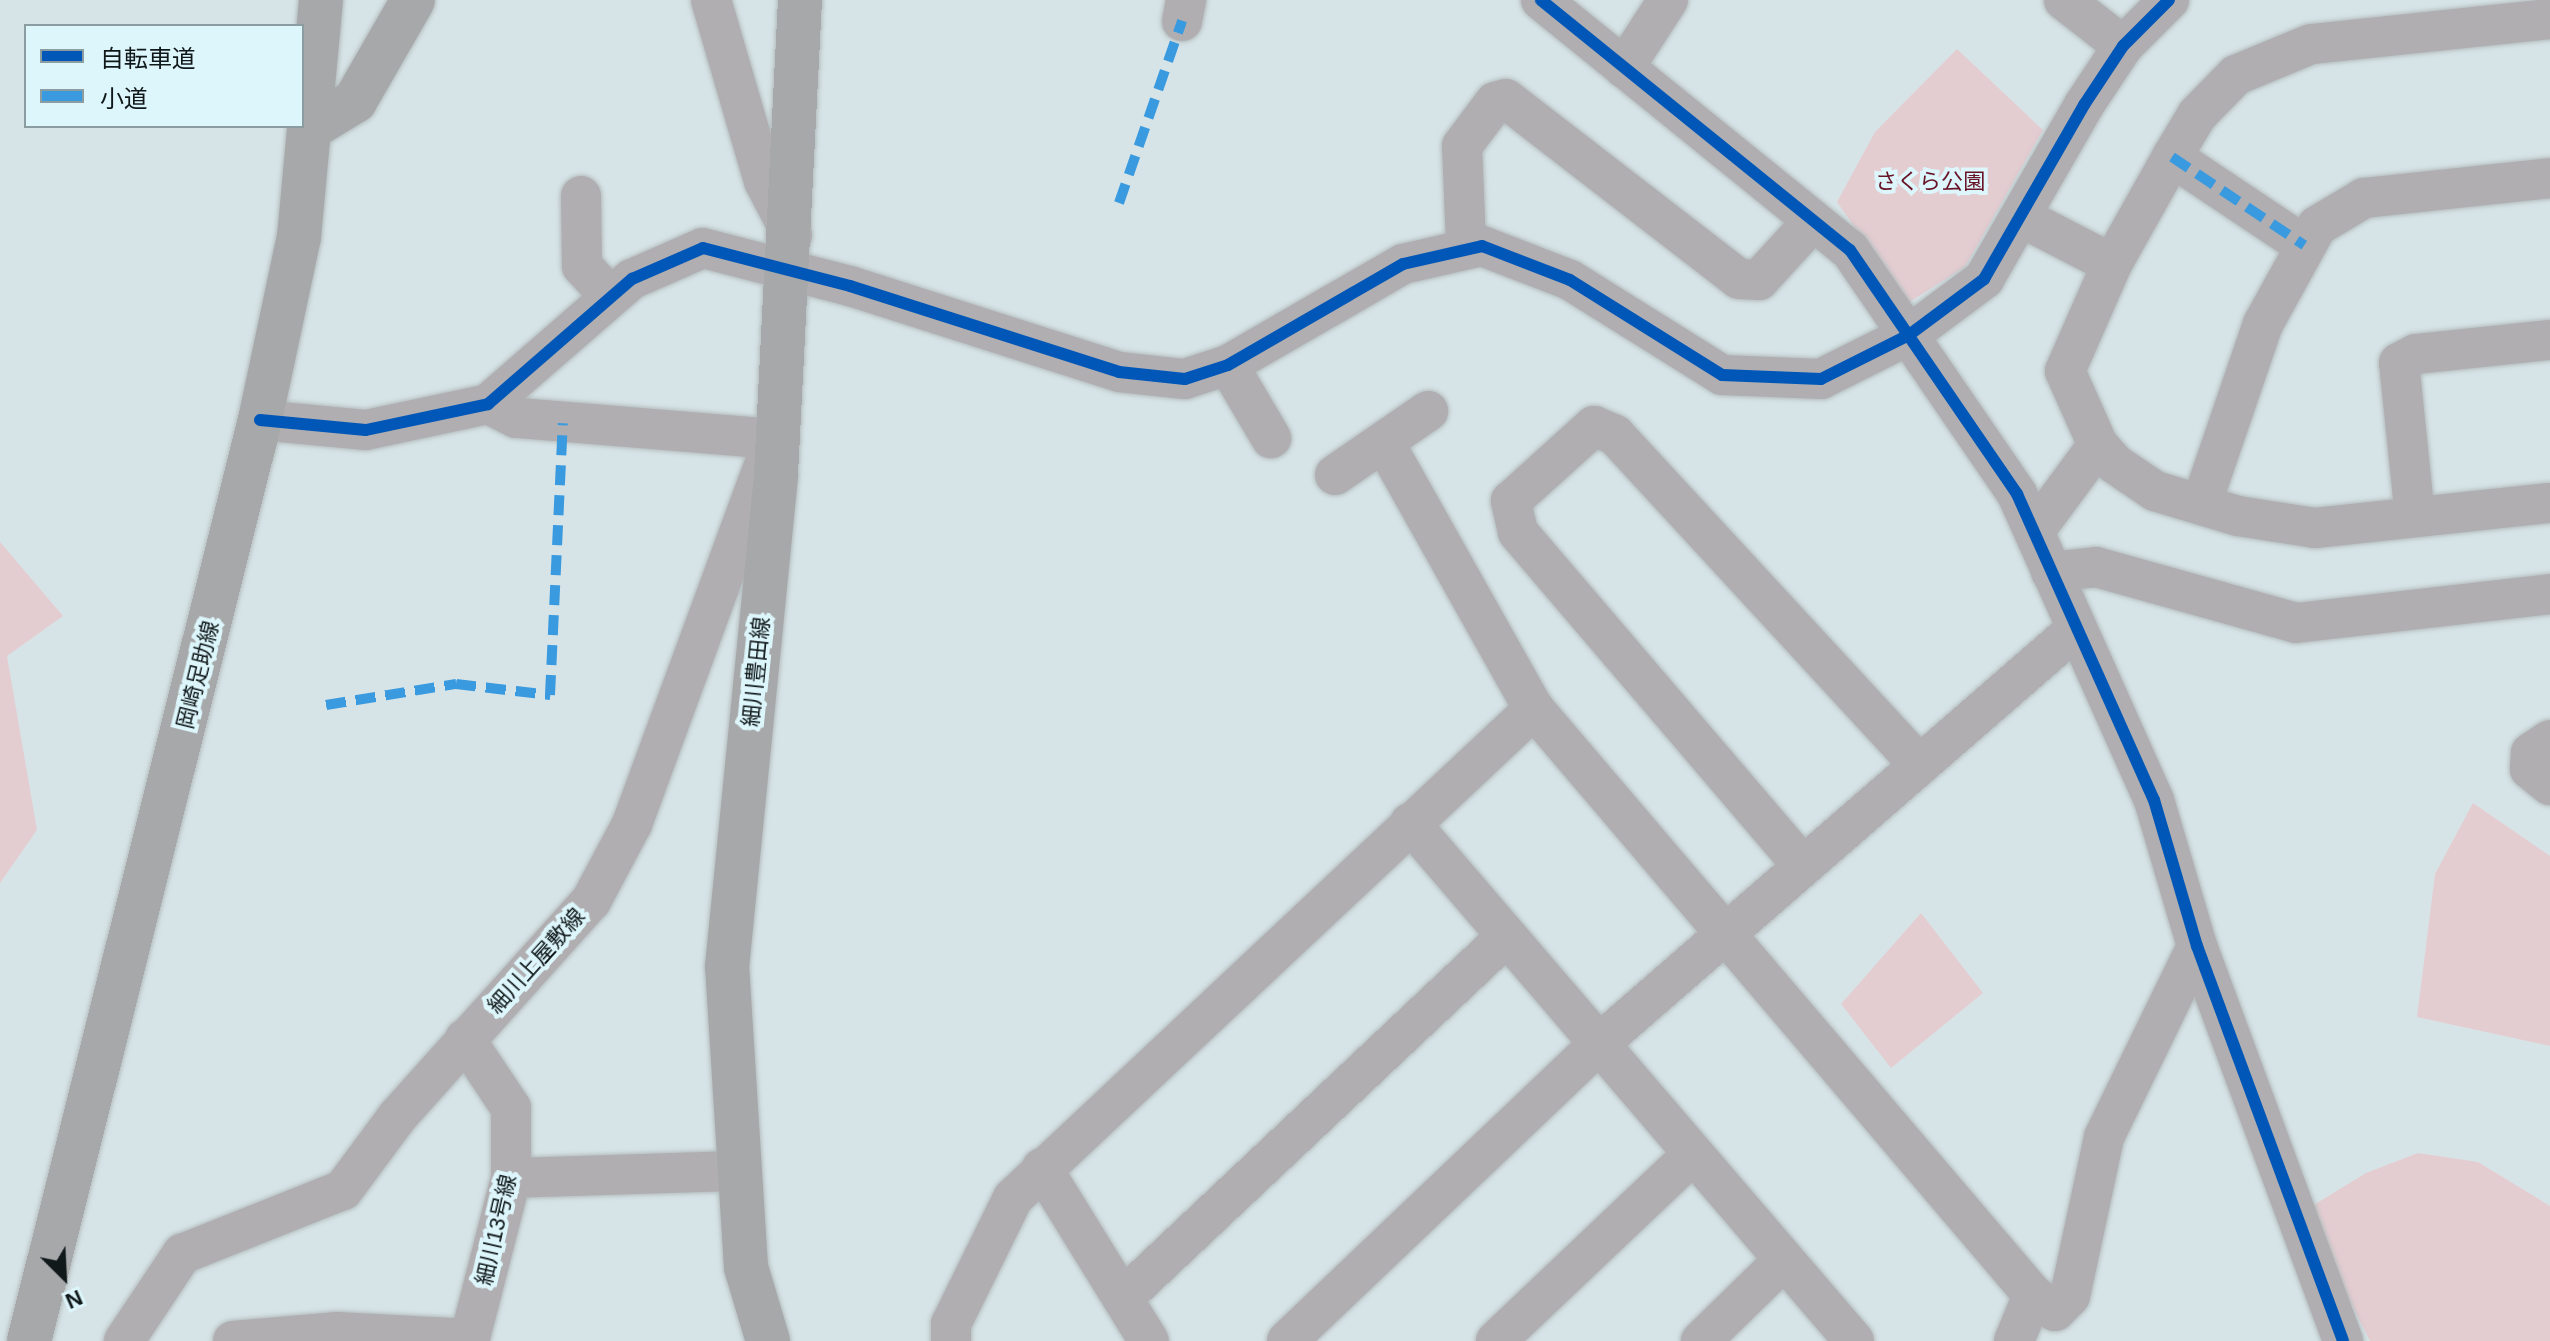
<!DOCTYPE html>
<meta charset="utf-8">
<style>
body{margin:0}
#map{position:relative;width:2550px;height:1341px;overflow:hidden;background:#d7e4e7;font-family:Helvetica,"Noto Sans JP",sans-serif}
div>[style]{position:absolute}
.green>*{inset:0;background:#e4cdd1}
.roads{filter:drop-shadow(0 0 2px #b5bec0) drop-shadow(0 0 2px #b5bec0)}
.minor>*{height:40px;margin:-20px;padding:0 20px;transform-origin:20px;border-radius:20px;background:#b0aeb0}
.major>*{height:44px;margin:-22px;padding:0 22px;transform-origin:22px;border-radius:22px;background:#a7a8a9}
.quiet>*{height:10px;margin-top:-5px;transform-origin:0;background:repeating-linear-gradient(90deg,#3a9adf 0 20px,transparent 0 30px)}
.cycleway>*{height:12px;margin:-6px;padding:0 6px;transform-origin:6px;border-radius:6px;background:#0057b8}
span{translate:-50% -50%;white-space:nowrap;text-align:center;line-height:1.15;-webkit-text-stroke:8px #ddf6fb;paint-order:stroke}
.park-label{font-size:22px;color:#691326}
.street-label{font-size:22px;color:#10181a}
.legend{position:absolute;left:24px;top:24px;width:280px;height:104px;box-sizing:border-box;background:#ddf6fb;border:2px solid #8b9da1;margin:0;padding:10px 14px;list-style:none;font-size:24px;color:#10181a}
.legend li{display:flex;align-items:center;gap:16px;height:40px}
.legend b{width:40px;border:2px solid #8b9da1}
.north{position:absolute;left:24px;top:1237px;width:80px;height:80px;-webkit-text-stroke:6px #ddf6fb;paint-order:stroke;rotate:156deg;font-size:22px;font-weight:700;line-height:32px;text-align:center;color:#10181a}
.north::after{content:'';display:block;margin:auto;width:28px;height:36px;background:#10181a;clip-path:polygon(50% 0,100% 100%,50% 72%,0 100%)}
</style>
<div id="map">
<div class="green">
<div style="clip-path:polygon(1957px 49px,2043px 130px,1965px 267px,1908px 303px,1837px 202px,1875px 132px)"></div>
<div style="clip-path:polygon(0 542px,63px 616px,7px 656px,37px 830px,0 883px)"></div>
<div style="clip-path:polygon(2473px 803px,2550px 856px,2550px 1046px,2417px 1017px,2435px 874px)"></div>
<div style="clip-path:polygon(1921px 913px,1983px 993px,1891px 1068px,1841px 1004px)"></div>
<div style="clip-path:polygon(2418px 1153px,2478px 1162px,2550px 1206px,2550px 1341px,2370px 1341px,2304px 1211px,2366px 1173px)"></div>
</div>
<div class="roads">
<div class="minor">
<div style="left:711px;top:0;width:189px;rotate:73.7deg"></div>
<div style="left:764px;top:181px;width:61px;rotate:62.6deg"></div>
<div style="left:1541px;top:0;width:397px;rotate:39deg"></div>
<div style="left:1850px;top:250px;width:296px;rotate:55.6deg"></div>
<div style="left:2017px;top:494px;width:335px;rotate:65.9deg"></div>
<div style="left:2154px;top:800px;width:152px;rotate:73.6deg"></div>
<div style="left:2197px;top:946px;width:421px;rotate:69.7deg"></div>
<div style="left:2064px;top:0;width:75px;rotate:37.9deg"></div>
<div style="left:2550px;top:19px;width:240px;rotate:174deg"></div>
<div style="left:2311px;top:44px;width:81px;rotate:157.5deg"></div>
<div style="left:2236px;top:75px;width:56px;rotate:134.3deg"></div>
<div style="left:2197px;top:115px;width:49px;rotate:120.8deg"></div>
<div style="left:2172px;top:157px;width:123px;rotate:119.3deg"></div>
<div style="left:2112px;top:264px;width:117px;rotate:113.7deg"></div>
<div style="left:2065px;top:371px;width:81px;rotate:66deg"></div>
<div style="left:2098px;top:445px;width:25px;rotate:48deg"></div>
<div style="left:2115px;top:464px;width:48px;rotate:34deg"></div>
<div style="left:2155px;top:491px;width:87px;rotate:16.8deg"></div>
<div style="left:2238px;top:516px;width:78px;rotate:8.9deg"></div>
<div style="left:2315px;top:528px;width:236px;rotate:-6.1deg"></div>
<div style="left:1182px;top:21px;width:21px;rotate:-79deg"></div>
<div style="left:1624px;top:68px;width:81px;rotate:-57.1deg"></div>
<div style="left:2172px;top:157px;width:159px;rotate:33.7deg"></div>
<div style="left:581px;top:196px;width:70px;rotate:89.2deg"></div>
<div style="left:582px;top:266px;width:41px;rotate:47deg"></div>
<div style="left:2023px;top:218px;width:100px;rotate:27.3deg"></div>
<div style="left:1466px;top:244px;width:98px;rotate:-92.3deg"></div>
<div style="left:1462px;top:146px;width:55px;rotate:-53.1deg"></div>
<div style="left:1495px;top:102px;width:11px;rotate:-15deg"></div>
<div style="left:1506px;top:99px;width:294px;rotate:37.7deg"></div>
<div style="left:1739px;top:279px;width:20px;rotate:3deg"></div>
<div style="left:1759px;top:280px;width:80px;rotate:-47.5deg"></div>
<div style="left:1228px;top:365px;width:85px;rotate:59.5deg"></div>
<div style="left:260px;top:420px;width:106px;rotate:5.4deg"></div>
<div style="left:366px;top:430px;width:125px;rotate:-12deg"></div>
<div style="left:488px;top:404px;width:191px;rotate:-41deg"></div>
<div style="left:632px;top:279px;width:77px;rotate:-23.6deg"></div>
<div style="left:703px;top:248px;width:152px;rotate:14.5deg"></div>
<div style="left:850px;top:286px;width:282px;rotate:17.7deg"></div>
<div style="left:1119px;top:372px;width:66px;rotate:6.1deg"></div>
<div style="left:1185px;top:379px;width:45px;rotate:-18deg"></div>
<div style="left:1228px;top:365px;width:202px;rotate:-30deg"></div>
<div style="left:1403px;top:264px;width:81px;rotate:-12.8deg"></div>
<div style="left:1482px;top:246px;width:94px;rotate:21.1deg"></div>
<div style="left:1570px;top:280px;width:179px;rotate:32deg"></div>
<div style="left:1722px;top:375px;width:99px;rotate:2.3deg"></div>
<div style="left:1821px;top:379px;width:98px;rotate:-26.6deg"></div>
<div style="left:1909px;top:335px;width:94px;rotate:-36.7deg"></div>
<div style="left:1984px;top:279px;width:201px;rotate:-60.1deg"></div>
<div style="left:2084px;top:105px;width:71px;rotate:-56.5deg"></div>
<div style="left:2123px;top:46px;width:65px;rotate:-45deg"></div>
<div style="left:1385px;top:444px;width:304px;rotate:60.7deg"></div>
<div style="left:1534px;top:709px;width:770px;rotate:49.58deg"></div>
<div style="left:2033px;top:1295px;width:27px;rotate:36deg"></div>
<div style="left:2055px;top:1311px;width:21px;rotate:-45deg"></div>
<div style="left:2070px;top:1296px;width:163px;rotate:-77.9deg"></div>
<div style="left:2104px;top:1137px;width:212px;rotate:-64deg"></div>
<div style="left:1335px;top:475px;width:113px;rotate:-34.5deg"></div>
<div style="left:2202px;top:502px;width:188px;rotate:-71.1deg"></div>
<div style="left:2263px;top:324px;width:112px;rotate:-61.1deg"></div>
<div style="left:2317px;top:226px;width:55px;rotate:-30.8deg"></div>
<div style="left:2364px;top:198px;width:187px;rotate:-6.1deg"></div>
<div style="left:2415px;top:517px;width:155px;rotate:-95.9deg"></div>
<div style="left:2399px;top:363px;width:19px;rotate:-28deg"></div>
<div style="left:2416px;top:354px;width:135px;rotate:-6deg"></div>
<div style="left:2036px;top:529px;width:104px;rotate:-53.6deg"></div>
<div style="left:2051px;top:572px;width:45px;rotate:-6.3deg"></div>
<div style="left:2096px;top:567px;width:208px;rotate:15.6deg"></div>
<div style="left:2296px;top:623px;width:256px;rotate:-6.5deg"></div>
<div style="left:2550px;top:740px;width:23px;rotate:146deg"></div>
<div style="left:2531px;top:753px;width:16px;rotate:94deg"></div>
<div style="left:2530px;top:769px;width:26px;rotate:39deg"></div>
<div style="left:1410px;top:823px;width:682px;rotate:49.4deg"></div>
<div style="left:1803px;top:866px;width:439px;rotate:-130.5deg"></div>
<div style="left:1518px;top:532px;width:32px;rotate:-103deg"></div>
<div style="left:1511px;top:501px;width:112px;rotate:-42.1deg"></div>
<div style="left:1594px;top:426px;width:23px;rotate:23deg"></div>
<div style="left:1615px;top:435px;width:449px;rotate:47.3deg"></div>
<div style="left:465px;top:1039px;width:83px;rotate:56.3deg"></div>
<div style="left:511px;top:1108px;width:70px;rotate:90deg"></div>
<div style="left:511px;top:1178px;width:168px;rotate:104.4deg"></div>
<div style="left:1042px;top:1168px;width:203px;rotate:58.3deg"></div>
<div style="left:511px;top:1178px;width:228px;rotate:-1.8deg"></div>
<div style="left:1124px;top:1297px;width:526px;rotate:-43.31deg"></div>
<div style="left:124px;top:1341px;width:105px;rotate:-56.3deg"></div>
<div style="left:182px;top:1254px;width:173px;rotate:-21.7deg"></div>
<div style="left:343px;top:1190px;width:91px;rotate:-53.5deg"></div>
<div style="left:397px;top:1117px;width:290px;rotate:-48.1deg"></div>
<div style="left:591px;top:901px;width:87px;rotate:-62deg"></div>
<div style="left:632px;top:824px;width:410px;rotate:-69.8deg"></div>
<div style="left:774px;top:439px;width:259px;rotate:-175.3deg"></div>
<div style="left:516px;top:418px;width:31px;rotate:-153deg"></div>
<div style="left:233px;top:1341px;width:105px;rotate:-4.9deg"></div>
<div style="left:338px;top:1332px;width:132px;rotate:3deg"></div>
<div style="left:951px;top:1341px;width:17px;rotate:-90deg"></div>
<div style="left:951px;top:1324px;width:140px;rotate:-63.8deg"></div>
<div style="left:1013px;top:1198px;width:715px;rotate:-43.19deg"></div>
<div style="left:1287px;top:1341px;width:432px;rotate:-43.6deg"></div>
<div style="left:1600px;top:1043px;width:628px;rotate:-41deg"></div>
<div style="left:1496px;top:1341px;width:270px;rotate:-43.5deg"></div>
<div style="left:1701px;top:1341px;width:116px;rotate:-44.3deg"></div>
<div style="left:2014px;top:1341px;width:50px;rotate:-67.6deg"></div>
</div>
<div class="major">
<div style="left:309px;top:129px;width:54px;rotate:-31.3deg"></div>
<div style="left:355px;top:101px;width:116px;rotate:-60.1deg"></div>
<div style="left:29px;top:1341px;width:950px;rotate:-75.92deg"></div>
<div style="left:260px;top:420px;width:187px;rotate:-78deg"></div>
<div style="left:299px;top:237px;width:238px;rotate:-84.7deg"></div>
<div style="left:768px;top:1341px;width:77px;rotate:-106.6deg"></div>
<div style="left:746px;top:1267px;width:301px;rotate:-93.6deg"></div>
<div style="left:727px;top:967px;width:495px;rotate:-84.3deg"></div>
<div style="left:776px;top:474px;width:475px;rotate:-87.1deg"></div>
</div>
</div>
<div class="quiet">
<div style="left:2172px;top:157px;width:159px;rotate:33.7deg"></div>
<div style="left:1119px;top:203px;width:193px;rotate:-70.9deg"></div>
<div style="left:326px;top:705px;width:132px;rotate:-9.2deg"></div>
<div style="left:456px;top:684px;width:95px;rotate:6.7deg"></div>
<div style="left:550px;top:695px;width:272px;rotate:-87.3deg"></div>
</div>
<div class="cycleway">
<div style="left:1541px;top:0;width:397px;rotate:39deg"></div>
<div style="left:1850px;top:250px;width:296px;rotate:55.6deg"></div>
<div style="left:2017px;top:494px;width:335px;rotate:65.9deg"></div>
<div style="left:2154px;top:800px;width:152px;rotate:73.6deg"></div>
<div style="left:2197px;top:946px;width:421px;rotate:69.7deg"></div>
<div style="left:260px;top:420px;width:106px;rotate:5.4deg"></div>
<div style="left:366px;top:430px;width:125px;rotate:-12deg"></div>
<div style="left:488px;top:404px;width:191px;rotate:-41deg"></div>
<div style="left:632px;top:279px;width:77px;rotate:-23.6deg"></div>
<div style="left:703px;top:248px;width:152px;rotate:14.5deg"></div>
<div style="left:850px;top:286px;width:282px;rotate:17.7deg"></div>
<div style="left:1119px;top:372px;width:66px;rotate:6.1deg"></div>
<div style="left:1185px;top:379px;width:45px;rotate:-18deg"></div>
<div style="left:1228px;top:365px;width:202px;rotate:-30deg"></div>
<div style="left:1403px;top:264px;width:81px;rotate:-12.8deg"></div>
<div style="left:1482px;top:246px;width:94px;rotate:21.1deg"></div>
<div style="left:1570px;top:280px;width:179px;rotate:32deg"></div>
<div style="left:1722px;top:375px;width:99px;rotate:2.3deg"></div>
<div style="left:1821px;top:379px;width:98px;rotate:-26.6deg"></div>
<div style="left:1909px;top:335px;width:94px;rotate:-36.7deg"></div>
<div style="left:1984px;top:279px;width:201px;rotate:-60.1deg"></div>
<div style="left:2084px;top:105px;width:71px;rotate:-56.5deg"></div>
<div style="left:2123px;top:46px;width:65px;rotate:-45deg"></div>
</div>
<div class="park-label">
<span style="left:1930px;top:182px">さくら公園</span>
</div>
<div class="street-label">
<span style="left:756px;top:672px;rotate:-84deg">細川豊田線</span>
<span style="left:198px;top:675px;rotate:-76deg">岡崎足助線</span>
<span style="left:536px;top:961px;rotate:-48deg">細川上屋敷線</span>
<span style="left:496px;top:1230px;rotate:-77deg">細川13号線</span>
</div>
<ul class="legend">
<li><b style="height:10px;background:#0057b8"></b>自転車道</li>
<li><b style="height:10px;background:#3a9adf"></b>小道</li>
</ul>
<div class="north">N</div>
</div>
